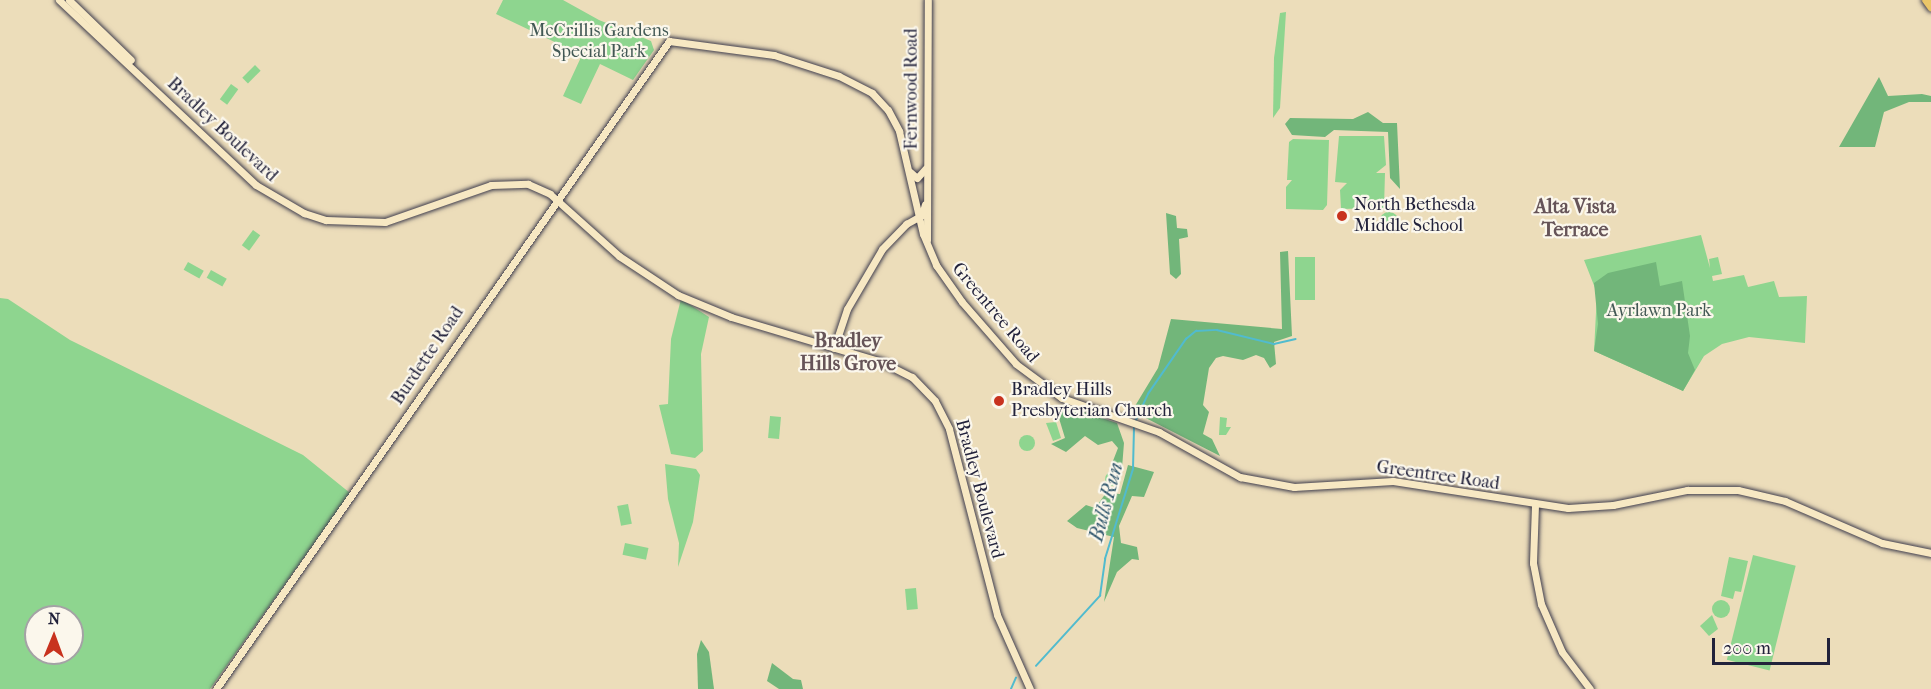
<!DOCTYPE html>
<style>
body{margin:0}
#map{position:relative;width:1931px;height:689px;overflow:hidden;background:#ecddba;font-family:"IM FELL French Canon",serif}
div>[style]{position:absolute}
.green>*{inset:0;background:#8ed58f;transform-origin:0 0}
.round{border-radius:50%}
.forest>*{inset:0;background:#72b67a}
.stream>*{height:1.5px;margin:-0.75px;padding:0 0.75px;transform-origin:0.75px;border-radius:0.75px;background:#51bbce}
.roads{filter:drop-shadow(0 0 2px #403e4e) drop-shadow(0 0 2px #403e4e)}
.secondary>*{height:7px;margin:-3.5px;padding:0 3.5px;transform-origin:3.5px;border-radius:3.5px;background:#f7e8c3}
.primary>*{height:8px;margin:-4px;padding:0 4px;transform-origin:4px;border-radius:4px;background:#eac669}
.dots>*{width:16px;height:16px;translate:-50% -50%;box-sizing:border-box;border:3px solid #fbf7ec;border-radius:50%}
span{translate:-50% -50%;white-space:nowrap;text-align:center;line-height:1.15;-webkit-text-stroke:4.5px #fbf7ec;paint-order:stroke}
.park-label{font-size:18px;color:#425854}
.street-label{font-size:18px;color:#22223b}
.poi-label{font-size:18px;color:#22223b}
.left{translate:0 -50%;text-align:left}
.neighbourhood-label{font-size:20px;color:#665458;font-weight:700}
.water-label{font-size:20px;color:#32586e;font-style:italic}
.north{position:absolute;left:24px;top:605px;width:60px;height:60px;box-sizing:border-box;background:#fbf7ec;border:2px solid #a4a2a5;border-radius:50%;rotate:1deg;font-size:16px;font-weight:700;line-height:24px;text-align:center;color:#22223b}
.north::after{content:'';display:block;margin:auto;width:21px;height:27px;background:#c8321e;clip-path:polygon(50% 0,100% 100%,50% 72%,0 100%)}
.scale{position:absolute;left:1712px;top:638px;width:118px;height:27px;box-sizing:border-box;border:3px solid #22223b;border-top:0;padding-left:8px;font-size:18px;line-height:21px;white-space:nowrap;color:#22223b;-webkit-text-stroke:4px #fbf7ec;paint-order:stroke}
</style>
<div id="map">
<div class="green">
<div style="clip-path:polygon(503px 0,563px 0,599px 20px,651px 41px,654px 50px,633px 80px,600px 64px,581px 104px,563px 96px,582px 55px,496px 14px)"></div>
<div style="clip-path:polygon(1286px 12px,1280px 108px,1273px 118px,1274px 58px,1280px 13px)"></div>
<div style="left:255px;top:65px;width:8px;height:18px;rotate:45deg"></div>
<div style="left:231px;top:84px;width:9px;height:19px;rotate:36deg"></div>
<div style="clip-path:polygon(1339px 136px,1384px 136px,1386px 165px,1376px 173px,1385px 173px,1384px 208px,1341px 209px,1340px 190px,1347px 183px,1335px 182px)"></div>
<div style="clip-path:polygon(1293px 139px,1329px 140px,1327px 205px,1323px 210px,1286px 209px,1286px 187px,1292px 180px,1287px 180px,1289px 142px)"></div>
<div class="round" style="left:1379px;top:212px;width:20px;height:20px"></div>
<div style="left:253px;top:230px;width:9px;height:19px;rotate:36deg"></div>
<div style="clip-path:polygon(1701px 235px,1710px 268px,1709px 259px,1718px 257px,1722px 274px,1712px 276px,1713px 281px,1744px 275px,1748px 287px,1774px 281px,1779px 297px,1807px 296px,1805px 343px,1749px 337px,1722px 344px,1704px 356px,1683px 391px,1594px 351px,1597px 293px,1584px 260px)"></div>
<div style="left:1295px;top:257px;width:20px;height:43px"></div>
<div style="left:188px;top:262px;width:18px;height:9px;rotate:29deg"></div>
<div style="left:211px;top:270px;width:18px;height:9px;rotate:29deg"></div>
<div style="clip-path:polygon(evenodd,0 298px,8px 299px,70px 340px,303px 455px,350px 493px,210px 689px,0 689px,0 298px,36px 617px,72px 617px,72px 653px,36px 653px,36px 617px)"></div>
<div style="clip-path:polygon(681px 299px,709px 317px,701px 354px,703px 451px,695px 458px,671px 454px,659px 405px,668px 404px,671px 339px)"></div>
<div style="left:770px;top:416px;width:11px;height:22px;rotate:5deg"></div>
<div style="clip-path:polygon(1220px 417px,1227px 418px,1226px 427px,1231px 427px,1226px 435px,1219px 435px)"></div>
<div style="clip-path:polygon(1056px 422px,1061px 438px,1053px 441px,1046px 423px)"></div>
<div class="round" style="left:1019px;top:435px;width:16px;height:16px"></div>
<div style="clip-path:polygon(665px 464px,696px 469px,700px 475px,693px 522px,678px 567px,679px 543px,668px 499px)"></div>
<div class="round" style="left:1105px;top:472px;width:14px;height:14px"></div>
<div style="left:628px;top:504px;width:20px;height:11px;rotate:79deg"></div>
<div style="left:625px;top:543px;width:24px;height:12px;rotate:12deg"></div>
<div style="left:1753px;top:555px;width:44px;height:108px;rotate:14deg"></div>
<div style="clip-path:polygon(1729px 557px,1748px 561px,1741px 592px,1735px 591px,1733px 599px,1721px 596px)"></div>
<div style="left:916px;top:588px;width:21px;height:11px;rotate:85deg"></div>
<div class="round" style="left:1712px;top:600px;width:18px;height:18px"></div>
<div style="clip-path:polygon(1712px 615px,1718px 629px,1709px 636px,1700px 626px)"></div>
</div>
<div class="forest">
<div style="clip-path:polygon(1879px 77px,1888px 96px,1922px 94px,1931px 96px,1931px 102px,1909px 102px,1884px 112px,1875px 147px,1839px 147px)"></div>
<div style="clip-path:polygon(1368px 112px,1383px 123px,1397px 123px,1400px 189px,1390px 178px,1388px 132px,1334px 130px,1325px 137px,1292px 135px,1285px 124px,1290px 118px,1353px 119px)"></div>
<div style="clip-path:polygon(1166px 213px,1176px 216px,1177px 228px,1187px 229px,1188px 237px,1179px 239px,1181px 274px,1176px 279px,1170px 274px)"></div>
<div style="clip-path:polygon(1288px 251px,1292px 336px,1274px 342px,1276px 364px,1270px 368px,1264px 358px,1256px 355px,1243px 360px,1223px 356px,1216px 358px,1209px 368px,1203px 405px,1209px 412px,1203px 434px,1212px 439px,1220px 456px,1132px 411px,1158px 368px,1171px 319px,1282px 329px,1280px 252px)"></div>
<div style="clip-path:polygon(1656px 262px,1660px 286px,1682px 281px,1690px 336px,1688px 353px,1695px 370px,1683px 391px,1594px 351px,1598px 324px,1594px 283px,1608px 273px)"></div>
<div style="clip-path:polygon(1066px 406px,1117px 423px,1124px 443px,1122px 468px,1111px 466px,1118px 448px,1112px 441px,1098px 445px,1085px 436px,1066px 452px,1051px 444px,1065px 438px,1058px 415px)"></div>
<div style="clip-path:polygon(1128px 465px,1154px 472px,1144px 497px,1132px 496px,1119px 526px,1121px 543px,1137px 547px,1139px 560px,1132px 559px,1117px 572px,1104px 602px,1114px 537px,1077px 528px,1067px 521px,1086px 505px,1095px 508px,1106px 493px,1120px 494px)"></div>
<div style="clip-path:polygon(701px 640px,709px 652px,714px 689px,698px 689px,697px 654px)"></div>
<div style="clip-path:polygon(772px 663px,793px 679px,801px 680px,803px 689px,779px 689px,767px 681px)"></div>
</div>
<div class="stream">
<div style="left:1135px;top:422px;width:31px;rotate:-65deg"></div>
<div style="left:1148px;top:394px;width:67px;rotate:-55.4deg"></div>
<div style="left:1186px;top:339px;width:13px;rotate:-39deg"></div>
<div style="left:1196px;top:331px;width:21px;rotate:-3deg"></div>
<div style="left:1217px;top:330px;width:59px;rotate:13.8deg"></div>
<div style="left:1274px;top:344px;width:22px;rotate:-13deg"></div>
<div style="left:1036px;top:666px;width:95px;rotate:-47.6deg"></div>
<div style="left:1100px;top:596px;width:37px;rotate:-82deg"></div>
<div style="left:1105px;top:559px;width:94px;rotate:-72.7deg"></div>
<div style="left:1133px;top:469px;width:42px;rotate:-88.6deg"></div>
<div style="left:1011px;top:689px;width:12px;rotate:-66deg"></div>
</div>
<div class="roads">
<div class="secondary">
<div style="left:59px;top:0;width:270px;rotate:43.2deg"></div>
<div style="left:256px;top:185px;width:56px;rotate:30.3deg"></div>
<div style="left:304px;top:213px;width:23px;rotate:18deg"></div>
<div style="left:326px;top:220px;width:59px;rotate:1.9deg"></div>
<div style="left:385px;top:222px;width:112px;rotate:-19.2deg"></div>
<div style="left:491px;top:185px;width:37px;rotate:-2deg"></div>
<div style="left:528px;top:184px;width:24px;rotate:24deg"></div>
<div style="left:550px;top:194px;width:93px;rotate:41.9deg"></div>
<div style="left:619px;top:256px;width:71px;rotate:33.5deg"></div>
<div style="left:678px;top:295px;width:57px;rotate:22.5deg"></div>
<div style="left:731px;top:317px;width:158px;rotate:16.6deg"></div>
<div style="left:882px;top:362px;width:34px;rotate:27deg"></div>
<div style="left:912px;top:377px;width:33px;rotate:46deg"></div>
<div style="left:935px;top:401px;width:31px;rotate:63deg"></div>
<div style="left:949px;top:429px;width:192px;rotate:75.5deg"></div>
<div style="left:997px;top:615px;width:81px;rotate:66deg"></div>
<div style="left:69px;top:0;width:86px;rotate:44.1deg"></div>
<div style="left:910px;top:172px;width:9px;rotate:41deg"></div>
<div style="left:917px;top:178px;width:13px;rotate:-48deg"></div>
<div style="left:927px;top:240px;width:240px;rotate:-89.8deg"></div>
<div style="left:834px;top:348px;width:41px;rotate:-71.6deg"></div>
<div style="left:847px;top:309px;width:69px;rotate:-59.7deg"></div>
<div style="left:882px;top:249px;width:35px;rotate:-46deg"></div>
<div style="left:906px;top:224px;width:18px;rotate:-29deg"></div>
<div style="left:922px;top:215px;width:11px;rotate:-75deg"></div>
<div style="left:1535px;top:505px;width:58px;rotate:92deg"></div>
<div style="left:1533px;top:563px;width:42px;rotate:79deg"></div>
<div style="left:1541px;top:604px;width:52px;rotate:66.4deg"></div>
<div style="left:1562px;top:652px;width:46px;rotate:52.9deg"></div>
<div style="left:216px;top:689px;width:791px;rotate:-55.04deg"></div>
<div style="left:669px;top:41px;width:106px;rotate:7.6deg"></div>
<div style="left:774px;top:55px;width:68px;rotate:17.9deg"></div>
<div style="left:839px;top:76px;width:37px;rotate:27deg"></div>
<div style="left:872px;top:93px;width:23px;rotate:47deg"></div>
<div style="left:888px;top:110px;width:24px;rotate:62deg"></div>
<div style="left:899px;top:131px;width:106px;rotate:76.9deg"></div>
<div style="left:923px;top:234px;width:34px;rotate:67deg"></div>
<div style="left:936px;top:265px;width:45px;rotate:54.9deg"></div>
<div style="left:962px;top:302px;width:82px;rotate:48.9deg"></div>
<div style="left:1016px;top:364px;width:57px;rotate:36.5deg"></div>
<div style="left:1062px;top:398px;width:103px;rotate:19.3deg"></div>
<div style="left:1159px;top:432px;width:93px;rotate:29.1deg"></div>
<div style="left:1240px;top:477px;width:55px;rotate:10.5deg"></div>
<div style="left:1294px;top:487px;width:99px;rotate:-3.5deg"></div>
<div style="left:1393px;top:481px;width:177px;rotate:8.8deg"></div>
<div style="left:1568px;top:508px;width:45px;rotate:-3.8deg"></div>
<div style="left:1613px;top:505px;width:76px;rotate:-11.5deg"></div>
<div style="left:1687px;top:490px;width:51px"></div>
<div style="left:1738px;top:490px;width:48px;rotate:13.2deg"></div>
<div style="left:1785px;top:501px;width:106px;rotate:23.4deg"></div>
<div style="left:1882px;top:543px;width:50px;rotate:11.5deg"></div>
</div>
<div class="primary">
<div style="left:1926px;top:0;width:9px;rotate:54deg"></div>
</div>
</div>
<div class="dots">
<div style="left:1342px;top:216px;background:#c8321e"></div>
<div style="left:999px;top:401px;background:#c8321e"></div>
</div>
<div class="park-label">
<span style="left:599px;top:42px">McCrillis Gardens<br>Special Park</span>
<span style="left:1659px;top:311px">Ayrlawn Park</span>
</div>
<div class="street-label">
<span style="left:912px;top:89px;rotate:-90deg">Fernwood Road</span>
<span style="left:222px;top:130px;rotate:43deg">Bradley Boulevard</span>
<span style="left:995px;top:313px;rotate:50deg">Greentree Road</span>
<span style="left:428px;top:356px;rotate:-56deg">Burdette Road</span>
<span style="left:1438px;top:476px;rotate:8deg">Greentree Road</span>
<span style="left:979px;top:489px;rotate:75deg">Bradley Boulevard</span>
</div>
<div class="poi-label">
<span class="left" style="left:1354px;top:216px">North Bethesda<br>Middle School</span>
<span class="left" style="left:1011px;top:401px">Bradley Hills<br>Presbyterian Church</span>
</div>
<div class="neighbourhood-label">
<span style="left:1575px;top:218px">Alta Vista<br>Terrace</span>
<span style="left:848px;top:352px">Bradley<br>Hills Grove</span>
</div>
<div class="water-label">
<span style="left:1106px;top:502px;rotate:-75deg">Bulls Run</span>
</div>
<div class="north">N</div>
<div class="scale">200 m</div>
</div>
